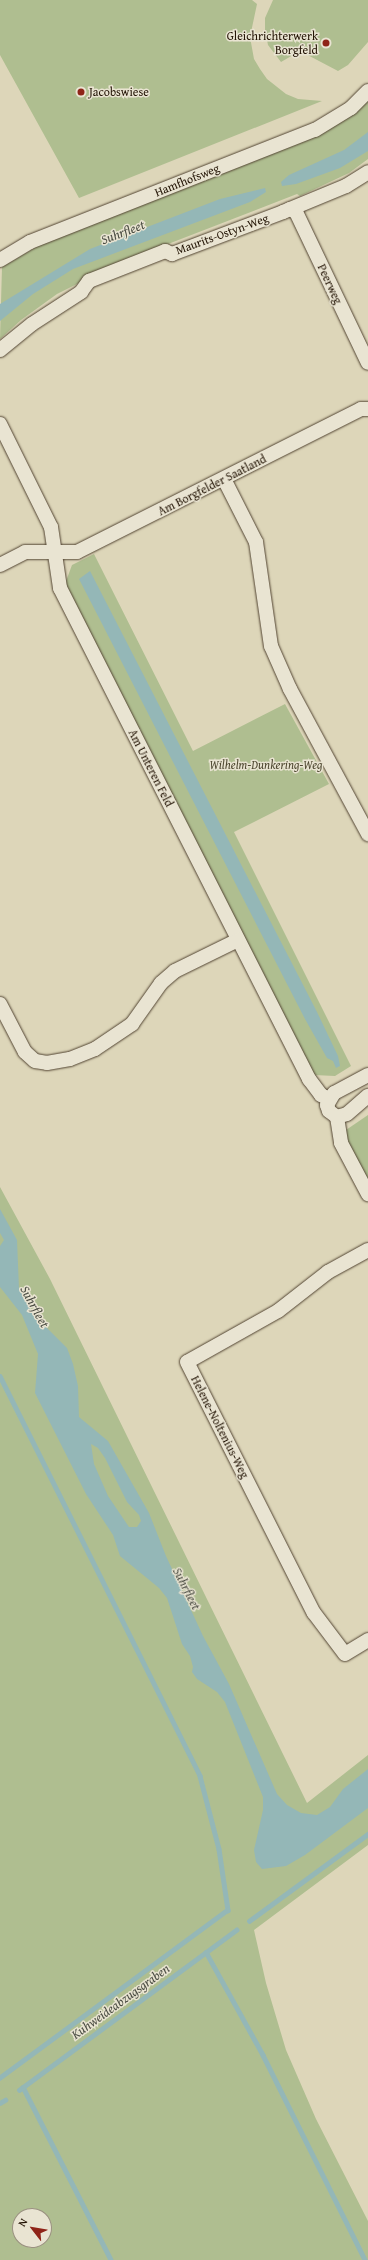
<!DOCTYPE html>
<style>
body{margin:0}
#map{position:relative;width:368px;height:2260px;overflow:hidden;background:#ddd6b9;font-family:"Gentium Book Plus",serif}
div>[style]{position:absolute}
.green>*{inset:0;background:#afbe90}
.water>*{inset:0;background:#94b7b7}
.stream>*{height:4.5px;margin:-2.25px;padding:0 2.25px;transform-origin:2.25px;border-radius:2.25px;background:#94b7b7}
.roads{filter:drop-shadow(0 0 1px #524432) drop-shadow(0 0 1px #524432)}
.minor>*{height:14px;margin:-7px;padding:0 7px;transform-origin:7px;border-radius:7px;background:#e9e4d2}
.dots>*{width:11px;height:11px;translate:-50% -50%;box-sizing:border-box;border:2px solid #e9e4d2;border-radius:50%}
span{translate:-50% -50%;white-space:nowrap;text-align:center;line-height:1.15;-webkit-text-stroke:3px #e9e4d2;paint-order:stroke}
.poi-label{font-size:12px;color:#231405}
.right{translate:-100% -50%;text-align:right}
.left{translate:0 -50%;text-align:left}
.street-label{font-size:12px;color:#231405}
.park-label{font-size:12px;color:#4d472f;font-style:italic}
.water-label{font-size:13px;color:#4b4d43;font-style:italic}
.north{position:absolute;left:12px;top:2208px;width:40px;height:40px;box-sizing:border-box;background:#e9e4d2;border:1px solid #9a9180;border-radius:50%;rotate:301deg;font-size:11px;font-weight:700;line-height:16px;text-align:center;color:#231405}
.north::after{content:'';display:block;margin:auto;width:14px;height:18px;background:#8f2418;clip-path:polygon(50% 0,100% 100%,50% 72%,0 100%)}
</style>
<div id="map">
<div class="green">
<div style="clip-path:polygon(0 0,252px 0,257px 4px,250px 37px,254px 59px,260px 69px,267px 79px,286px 94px,298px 99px,322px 101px,79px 198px,0 55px)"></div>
<div style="clip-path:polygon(273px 0,368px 0,368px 42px,348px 65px,338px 71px,300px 51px,281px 62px,268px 45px,265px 30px,265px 18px)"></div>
<div style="clip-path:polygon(368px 100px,368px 159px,349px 173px,300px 196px,297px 194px,119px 263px,57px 294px,21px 320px,0 339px,2px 267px,38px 246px)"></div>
<div style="clip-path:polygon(94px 554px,193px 751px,285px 704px,329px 784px,234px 832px,351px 1066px,335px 1076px,314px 1075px,65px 584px,72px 565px)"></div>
<div style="clip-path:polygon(368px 1115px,368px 1182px,346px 1138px,346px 1130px)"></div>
<div style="clip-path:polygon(evenodd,0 1187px,50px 1279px,307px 1803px,368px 1755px,368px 1845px,254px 1930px,266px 1983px,286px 2050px,316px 2119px,368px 2221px,368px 2260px,0 2260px,0 1187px,20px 2216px,44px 2216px,44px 2240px,20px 2240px,20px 2216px)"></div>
</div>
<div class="water">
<div style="clip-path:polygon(368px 132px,368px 151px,340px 168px,296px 184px,282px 186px,281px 182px,289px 175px,344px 150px)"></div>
<div style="clip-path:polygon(265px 188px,266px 192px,250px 202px,73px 269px,33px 294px,0 321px,0 304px,90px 249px,220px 199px)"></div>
<div style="clip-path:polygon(90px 571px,317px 1012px,338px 1056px,340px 1066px,336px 1068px,333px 1061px,327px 1058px,305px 1019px,79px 579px)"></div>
<div style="clip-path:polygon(evenodd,0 1209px,17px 1240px,19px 1288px,32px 1313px,67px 1348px,73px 1364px,78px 1386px,79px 1417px,108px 1441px,149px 1513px,166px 1556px,203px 1636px,229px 1684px,277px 1794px,287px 1805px,301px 1813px,317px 1815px,330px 1807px,343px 1789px,368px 1769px,368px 1808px,305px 1855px,286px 1866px,262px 1869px,256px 1862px,254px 1850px,263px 1810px,263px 1797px,225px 1702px,217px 1692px,197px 1679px,192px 1672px,193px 1667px,190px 1656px,182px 1644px,167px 1598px,159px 1588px,120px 1556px,113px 1535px,86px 1494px,35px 1393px,38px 1354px,22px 1315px,0 1287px,0 1246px,4px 1240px,0 1233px,0 1209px,91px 1444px,98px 1448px,105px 1458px,127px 1502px,139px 1515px,141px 1521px,137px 1527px,129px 1527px,108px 1496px,94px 1464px,91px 1444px)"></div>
</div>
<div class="stream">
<div style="left:0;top:1376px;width:447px;rotate:63.4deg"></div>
<div style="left:200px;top:1776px;width:75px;rotate:75.4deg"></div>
<div style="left:219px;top:1849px;width:62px;rotate:81.6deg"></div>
<div style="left:228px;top:1910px;width:283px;rotate:143.6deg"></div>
<div style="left:249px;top:1921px;width:147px;rotate:-36.2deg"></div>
<div style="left:206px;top:1952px;width:118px;rotate:61deg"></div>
<div style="left:263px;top:2055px;width:229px;rotate:63.5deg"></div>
<div style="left:23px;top:2087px;width:194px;rotate:63deg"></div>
<div style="left:19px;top:2090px;width:270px;rotate:-36.4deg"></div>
<div style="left:0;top:2103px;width:6px;rotate:-31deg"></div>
</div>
<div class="roads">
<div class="minor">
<div style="left:290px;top:209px;width:7px;rotate:27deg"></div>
<div style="left:296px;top:212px;width:167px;rotate:64.5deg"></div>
<div style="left:0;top:260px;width:35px;rotate:-31deg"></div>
<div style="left:30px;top:242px;width:306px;rotate:-21.5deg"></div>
<div style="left:315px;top:130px;width:42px;rotate:-31.4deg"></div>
<div style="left:351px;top:108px;width:24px;rotate:-45deg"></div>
<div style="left:0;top:350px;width:41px;rotate:-39.1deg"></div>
<div style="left:32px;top:324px;width:59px;rotate:-33.1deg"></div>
<div style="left:81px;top:292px;width:14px;rotate:-54deg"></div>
<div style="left:89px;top:281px;width:82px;rotate:-21.5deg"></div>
<div style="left:165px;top:251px;width:8px;rotate:23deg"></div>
<div style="left:172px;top:254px;width:119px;rotate:-20.7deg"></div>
<div style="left:283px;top:212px;width:68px;rotate:-22.4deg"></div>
<div style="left:346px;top:186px;width:26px;rotate:-32deg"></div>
<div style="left:0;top:424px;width:115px;rotate:63.7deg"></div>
<div style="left:51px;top:527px;width:62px;rotate:81.6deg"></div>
<div style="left:60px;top:588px;width:551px;rotate:63.11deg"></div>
<div style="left:309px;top:1079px;width:20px;rotate:53deg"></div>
<div style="left:321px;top:1095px;width:9px;rotate:27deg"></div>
<div style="left:224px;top:479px;width:71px;rotate:63.1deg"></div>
<div style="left:256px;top:542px;width:105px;rotate:81.8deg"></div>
<div style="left:271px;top:646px;width:47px;rotate:66.2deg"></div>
<div style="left:290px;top:689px;width:165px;rotate:61.7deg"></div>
<div style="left:0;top:565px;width:28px;rotate:-27deg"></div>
<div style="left:25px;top:552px;width:52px"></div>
<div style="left:77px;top:552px;width:318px;rotate:-26.7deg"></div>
<div style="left:361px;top:409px;width:7px"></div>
<div style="left:0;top:1004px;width:54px;rotate:62.5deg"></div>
<div style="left:25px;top:1052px;width:13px;rotate:42deg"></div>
<div style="left:35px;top:1061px;width:12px;rotate:9deg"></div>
<div style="left:47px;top:1063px;width:23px;rotate:-10deg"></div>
<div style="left:70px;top:1059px;width:27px;rotate:-22deg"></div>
<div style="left:95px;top:1049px;width:45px;rotate:-34deg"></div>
<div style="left:132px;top:1024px;width:50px;rotate:-54.7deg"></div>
<div style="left:161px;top:983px;width:18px;rotate:-41deg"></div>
<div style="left:175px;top:971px;width:70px;rotate:-26.2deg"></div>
<div style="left:368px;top:1075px;width:38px;rotate:152deg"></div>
<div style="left:334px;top:1093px;width:14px;rotate:120deg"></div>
<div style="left:327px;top:1105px;width:6px;rotate:72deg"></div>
<div style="left:329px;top:1111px;width:10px;rotate:37deg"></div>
<div style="left:337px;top:1117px;width:10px;rotate:-17deg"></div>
<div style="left:347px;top:1114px;width:28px;rotate:-41deg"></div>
<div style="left:337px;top:1117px;width:26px;rotate:81deg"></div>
<div style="left:341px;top:1143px;width:58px;rotate:62.1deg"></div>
<div style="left:368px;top:1250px;width:46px;rotate:151.2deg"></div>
<div style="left:328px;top:1272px;width:63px;rotate:142deg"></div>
<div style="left:278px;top:1311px;width:104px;rotate:150.7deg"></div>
<div style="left:187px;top:1362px;width:281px;rotate:63.2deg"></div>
<div style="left:314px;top:1613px;width:51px;rotate:52.9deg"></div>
<div style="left:345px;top:1654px;width:27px;rotate:-31deg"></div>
</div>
</div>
<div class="dots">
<div style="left:326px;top:43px;background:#8f2418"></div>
<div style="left:81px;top:92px;background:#8f2418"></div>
</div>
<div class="poi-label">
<span class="right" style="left:318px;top:43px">Gleichrichterwerk<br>Borgfeld</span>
<span class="left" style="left:89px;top:92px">Jacobswiese</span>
</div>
<div class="street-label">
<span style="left:187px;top:180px;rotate:-22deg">Hamfhofsweg</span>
<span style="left:222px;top:234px;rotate:-20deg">Maurits-Ostyn-Weg</span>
<span style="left:330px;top:284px;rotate:65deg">Peerweg</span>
<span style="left:212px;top:485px;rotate:-27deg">Am Borgfelder Saatland</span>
<span style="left:151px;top:768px;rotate:63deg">Am Unteren Feld</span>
<span style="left:220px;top:1427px;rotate:63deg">Helene-Noltenius-Weg</span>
</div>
<div class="park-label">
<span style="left:266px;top:765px">Wilhelm-Dunkering-Weg</span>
</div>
<div class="water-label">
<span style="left:123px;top:233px;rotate:-21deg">Suhrfleet</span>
<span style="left:34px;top:1307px;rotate:61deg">Suhrfleet</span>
<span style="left:186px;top:1589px;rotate:63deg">Suhrfleet</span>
<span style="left:121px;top:2002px;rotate:-36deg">Kuhweideabzugsgraben</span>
</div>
<div class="north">N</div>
</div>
